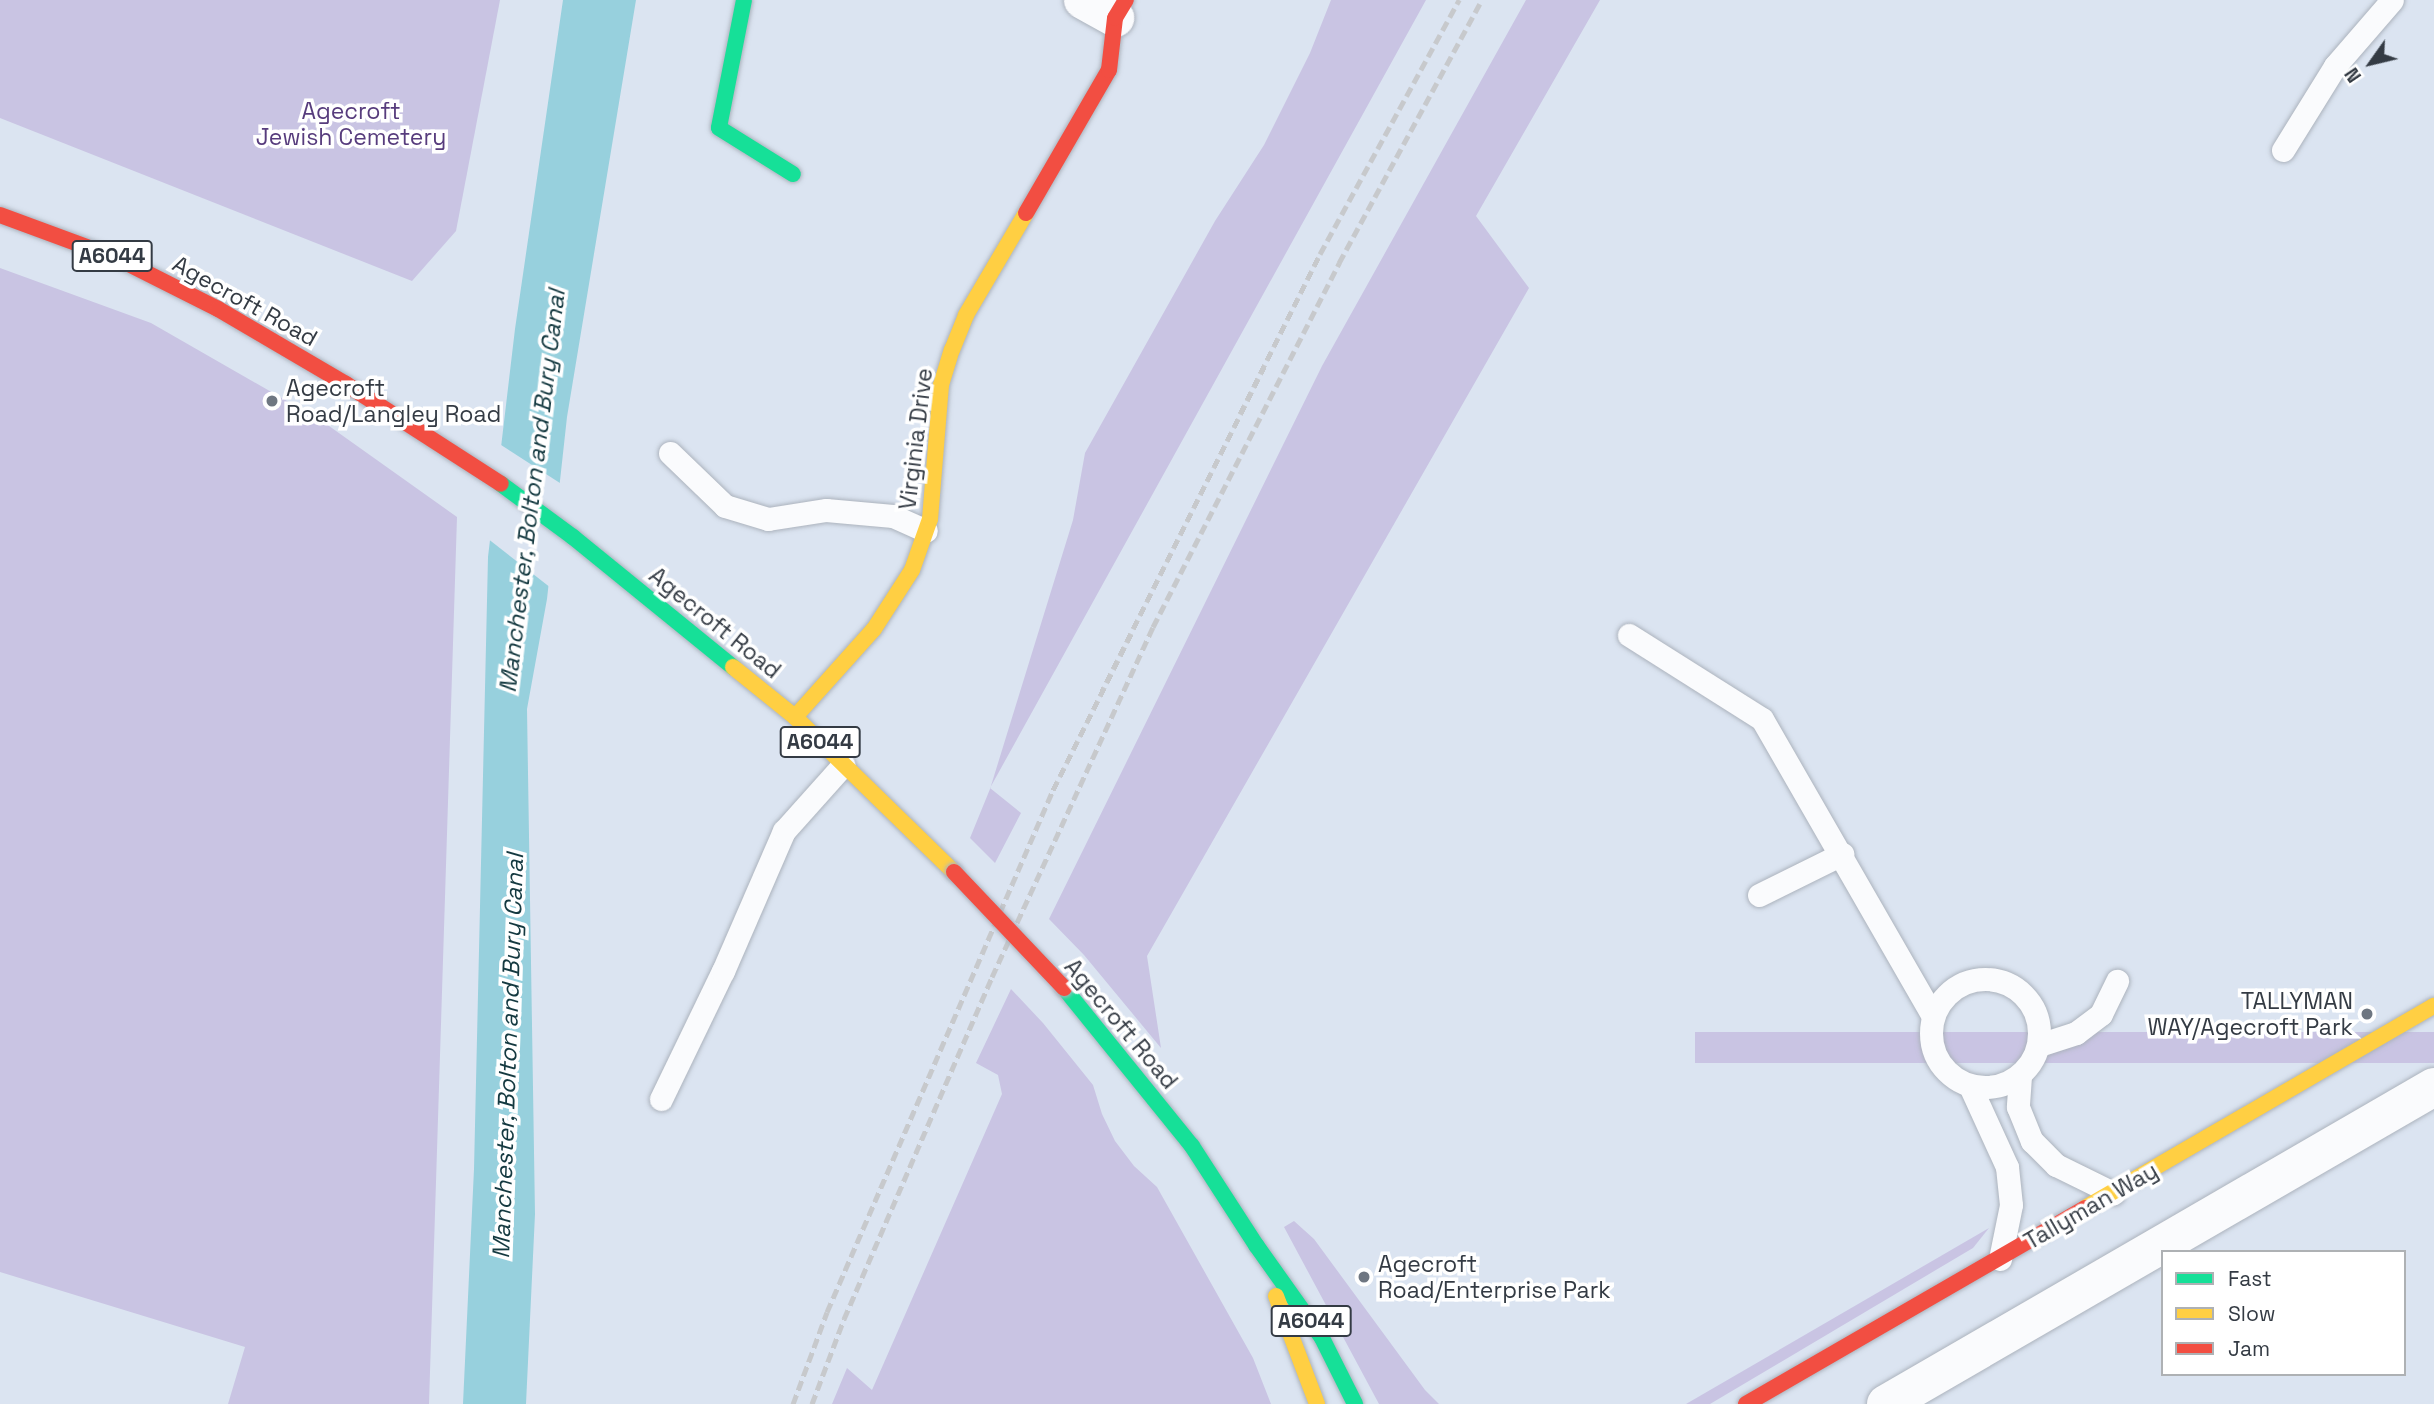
<!DOCTYPE html>
<style>
body{margin:0}
#map{position:relative;width:2434px;height:1404px;overflow:hidden;background:#dbe4f1;font-family:"Space Grotesk",sans-serif}
div>[style]{position:absolute}
.green>*{inset:0;background:#c9c4e3;transform-origin:0 0}
.water>*{inset:0;background:#97d0dd}
.pier>*{inset:0;background:#dbe4f1}
.roads{filter:drop-shadow(0 0 2px #acb3bd) drop-shadow(0 0 2px #acb3bd)}
.lane>*{height:23px;margin:-11.5px;padding:0 11.5px;transform-origin:11.5px;border-radius:11.5px;background:#fafbfd}
.lane>.ring{margin:-11.5px;padding:0;box-sizing:content-box;background:none;border:23px solid #fafbfd;border-radius:50%}
.street>*{height:38px;margin:-19px;padding:0 19px;transform-origin:19px;border-radius:19px;background:#fafbfd}
.fast>*{height:16px;margin:-8px;padding:0 8px;transform-origin:8px;border-radius:8px;background:#16e098}
.slow>*{height:16px;margin:-8px;padding:0 8px;transform-origin:8px;border-radius:8px;background:#ffcf43}
.jam>*{height:16px;margin:-8px;padding:0 8px;transform-origin:8px;border-radius:8px;background:#f24e42}
.rail>*{height:5px;margin-top:-2.5px;transform-origin:0;background:repeating-linear-gradient(90deg,#c7c9cc 0 10px,transparent 0 15px)}
.bridges{filter:drop-shadow(0 0 2px #acb3bd) drop-shadow(0 0 2px #acb3bd)}
.jam-bridge>*{height:16px;margin:-8px;padding:0 8px;transform-origin:8px;border-radius:8px;background:#f24e42}
.dots>*{width:19px;height:19px;translate:-50% -50%;box-sizing:border-box;border:4px solid #fff;border-radius:50%}
span{translate:-50% -50%;white-space:nowrap;text-align:center;line-height:1.15;-webkit-text-stroke:7px #fff;paint-order:stroke}
.shield-label span{padding:2px 5px;background:#fff;border:2px solid;border-radius:5px;-webkit-text-stroke-width:0}
.shield-label{font-size:21px;color:#343b44;font-weight:700}
.park-label{font-size:23px;color:#573c7d}
.street-label{font-size:23px;color:#343b44}
.poi-label{font-size:23px;color:#343b44}
.left{translate:0 -50%;text-align:left}
.right{translate:-100% -50%;text-align:right}
.water-label{font-size:24px;color:#143940;font-style:italic}
.legend{position:absolute;left:2161px;top:1250px;width:245px;height:126px;box-sizing:border-box;background:#fff;border:2px solid #aeb1b4;margin:0;padding:9px 12px;list-style:none;font-size:21px;color:#343b44}
.legend li{display:flex;align-items:center;gap:14px;height:35px}
.legend b{width:35px;border:2px solid #aeb1b4}
.north{position:absolute;left:2336px;top:28px;width:70px;height:70px;-webkit-text-stroke:5px #fff;paint-order:stroke;rotate:236deg;font-size:19px;font-weight:700;line-height:28px;text-align:center;color:#343b44}
.north::after{content:'';display:block;margin:auto;width:24px;height:32px;background:#343b44;clip-path:polygon(50% 0,100% 100%,50% 72%,0 100%)}
</style>
<div id="map">
<div class="green">
<div style="clip-path:polygon(0 0,500px 0,456px 231px,412px 281px,0 118px)"></div>
<div style="clip-path:polygon(1331px 0,1426px 0,990px 788px,1021px 813px,995px 863px,970px 838px,990px 789px,1073px 520px,1085px 453px,1215px 221px,1264px 145px,1310px 53px)"></div>
<div style="clip-path:polygon(1526px 0,1600px 0,1476px 216px,1529px 288px,1147px 956px,1161px 1048px,1084px 955px,1049px 919px,1322px 366px)"></div>
<div style="clip-path:polygon(0 268px,151px 323px,322px 421px,457px 517px,429px 1404px,228px 1404px,245px 1347px,0 1272px)"></div>
<div style="clip-path:polygon(1011px 989px,1043px 1023px,1093px 1085px,1102px 1114px,1115px 1141px,1134px 1166px,1157px 1187px,1253px 1358px,1271px 1404px,832px 1404px,847px 1368px,872px 1390px,1002px 1094px,998px 1075px,976px 1063px)"></div>
<div style="left:2434px;top:1032px;width:31px;height:739px;rotate:90deg"></div>
<div style="clip-path:polygon(1294px 1221px,1314px 1239px,1425px 1390px,1439px 1404px,1379px 1404px,1284px 1227px)"></div>
<div style="clip-path:polygon(1989px 1228px,1973px 1248px,1710px 1404px,1686px 1404px)"></div>
</div>
<div class="water">
<div style="clip-path:polygon(563px 0,636px 0,567px 417px,547px 599px,527px 709px,535px 1214px,526px 1404px,463px 1404px,474px 1169px,488px 557px,515px 329px)"></div>
</div>
<div class="pier">
<div style="clip-path:polygon(498px 443px,563px 485px,551px 588px,487px 538px)"></div>
</div>
<div class="roads">
<div class="lane">
<div style="left:2283px;top:150px;width:99px;rotate:-58.2deg"></div>
<div style="left:2335px;top:66px;width:87px;rotate:-49.2deg"></div>
<div style="left:670px;top:453px;width:76px;rotate:43.9deg"></div>
<div style="left:725px;top:506px;width:45px;rotate:16.8deg"></div>
<div style="left:768px;top:519px;width:59px;rotate:-8.8deg"></div>
<div style="left:826px;top:510px;width:67px;rotate:5.1deg"></div>
<div style="left:893px;top:516px;width:36px;rotate:24deg"></div>
<div style="left:1629px;top:635px;width:157px;rotate:32.3deg"></div>
<div style="left:1762px;top:719px;width:343px;rotate:60.1deg"></div>
<div style="left:1759px;top:895px;width:93px;rotate:-26.3deg"></div>
<div class="ring" style="left:1931px;top:979px;width:85px;height:85px"></div>
<div style="left:2039px;top:1045px;width:39px;rotate:-18deg"></div>
<div style="left:2076px;top:1033px;width:31px;rotate:-37deg"></div>
<div style="left:2101px;top:1014px;width:37px;rotate:-64deg"></div>
<div style="left:2020px;top:1076px;width:31px;rotate:94deg"></div>
<div style="left:2018px;top:1107px;width:37px;rotate:68deg"></div>
<div style="left:2032px;top:1141px;width:34px;rotate:45deg"></div>
<div style="left:2056px;top:1165px;width:64px;rotate:26.2deg"></div>
<div style="left:1970px;top:1086px;width:89px;rotate:65.4deg"></div>
<div style="left:2007px;top:1167px;width:38px;rotate:84deg"></div>
<div style="left:2011px;top:1205px;width:55px;rotate:101.5deg"></div>
<div style="left:661px;top:1099px;width:142px;rotate:-64.2deg"></div>
<div style="left:723px;top:971px;width:153px;rotate:-66.5deg"></div>
<div style="left:784px;top:831px;width:89px;rotate:-48.2deg"></div>
</div>
<div class="street">
<div style="left:1083px;top:0;width:37px;rotate:29deg"></div>
<div style="left:1886px;top:1404px;width:633px;rotate:-30.05deg"></div>
</div>
<div class="fast">
<div style="left:744px;top:0;width:130px;rotate:101.1deg"></div>
<div style="left:719px;top:128px;width:87px;rotate:31.9deg"></div>
<div style="left:501px;top:484px;width:89px;rotate:36.4deg"></div>
<div style="left:573px;top:537px;width:206px;rotate:39.1deg"></div>
<div style="left:1064px;top:988px;width:203px;rotate:51deg"></div>
<div style="left:1192px;top:1146px;width:118px;rotate:57.1deg"></div>
<div style="left:1256px;top:1245px;width:114px;rotate:54.6deg"></div>
<div style="left:1322px;top:1338px;width:74px;rotate:63.4deg"></div>
</div>
<div class="slow">
<div style="left:733px;top:667px;width:80px;rotate:38.9deg"></div>
<div style="left:795px;top:717px;width:222px;rotate:44.3deg"></div>
<div style="left:795px;top:717px;width:118px;rotate:-48.1deg"></div>
<div style="left:874px;top:629px;width:70px;rotate:-57.2deg"></div>
<div style="left:912px;top:570px;width:54px;rotate:-70.6deg"></div>
<div style="left:930px;top:519px;width:134px;rotate:-85.3deg"></div>
<div style="left:941px;top:385px;width:37px;rotate:-73deg"></div>
<div style="left:952px;top:350px;width:38px;rotate:-68deg"></div>
<div style="left:966px;top:315px;width:118px;rotate:-59.5deg"></div>
<div style="left:2085px;top:1208px;width:403px;rotate:-30.1deg"></div>
<div style="left:1276px;top:1296px;width:116px;rotate:69.2deg"></div>
</div>
<div class="jam">
<div style="left:1026px;top:213px;width:165px;rotate:-59.9deg"></div>
<div style="left:1109px;top:70px;width:52px;rotate:-83.4deg"></div>
<div style="left:1115px;top:18px;width:21px;rotate:-59deg"></div>
<div style="left:0;top:215px;width:125px;rotate:20.2deg"></div>
<div style="left:117px;top:258px;width:113px;rotate:26.8deg"></div>
<div style="left:218px;top:309px;width:148px;rotate:30.4deg"></div>
<div style="left:346px;top:384px;width:184px;rotate:32.8deg"></div>
<div style="left:1746px;top:1404px;width:392px;rotate:-30deg"></div>
</div>
</div>
<div class="rail">
<div style="left:793px;top:1404px;width:98px;rotate:-69.7deg"></div>
<div style="left:827px;top:1312px;width:569px;rotate:-66.59deg"></div>
<div style="left:1053px;top:790px;width:599px;rotate:-63.52deg"></div>
<div style="left:1320px;top:254px;width:290px;rotate:-61.3deg"></div>
<div style="left:812px;top:1404px;width:91px;rotate:-69.4deg"></div>
<div style="left:844px;top:1319px;width:373px;rotate:-66.6deg"></div>
<div style="left:992px;top:977px;width:385px;rotate:-65.3deg"></div>
<div style="left:1153px;top:627px;width:409px;rotate:-62.9deg"></div>
<div style="left:1339px;top:263px;width:299px;rotate:-61.5deg"></div>
</div>
<div class="bridges">
<div class="jam-bridge">
<div style="left:954px;top:872px;width:160px;rotate:46.5deg"></div>
</div>
</div>
<div class="dots">
<div style="left:272px;top:401px;background:#6e7681"></div>
<div style="left:2367px;top:1014px;background:#6e7681"></div>
<div style="left:1364px;top:1277px;background:#6e7681"></div>
</div>
<div class="shield-label">
<span style="left:112px;top:256px">A6044</span>
<span style="left:820px;top:742px">A6044</span>
<span style="left:1311px;top:1321px">A6044</span>
</div>
<div class="park-label">
<span style="left:351px;top:124px">Agecroft<br>Jewish Cemetery</span>
</div>
<div class="street-label">
<span style="left:245px;top:301px;rotate:29deg">Agecroft Road</span>
<span style="left:916px;top:439px;rotate:-83deg">Virginia Drive</span>
<span style="left:715px;top:623px;rotate:39deg">Agecroft Road</span>
<span style="left:1121px;top:1024px;rotate:50deg">Agecroft Road</span>
<span style="left:2091px;top:1206px;rotate:-30deg">Tallyman Way</span>
</div>
<div class="poi-label">
<span class="left" style="left:286px;top:401px">Agecroft<br>Road/Langley Road</span>
<span class="right" style="left:2353px;top:1014px">TALLYMAN<br>WAY/Agecroft Park</span>
<span class="left" style="left:1378px;top:1277px">Agecroft<br>Road/Enterprise Park</span>
</div>
<div class="water-label">
<span style="left:532px;top:491px;rotate:-83deg">Manchester, Bolton and Bury Canal</span>
<span style="left:508px;top:1056px;rotate:-88deg">Manchester, Bolton and Bury Canal</span>
</div>
<ul class="legend">
<li><b style="height:9px;background:#16e098"></b>Fast</li>
<li><b style="height:9px;background:#ffcf43"></b>Slow</li>
<li><b style="height:9px;background:#f24e42"></b>Jam</li>
</ul>
<div class="north">N</div>
</div>
